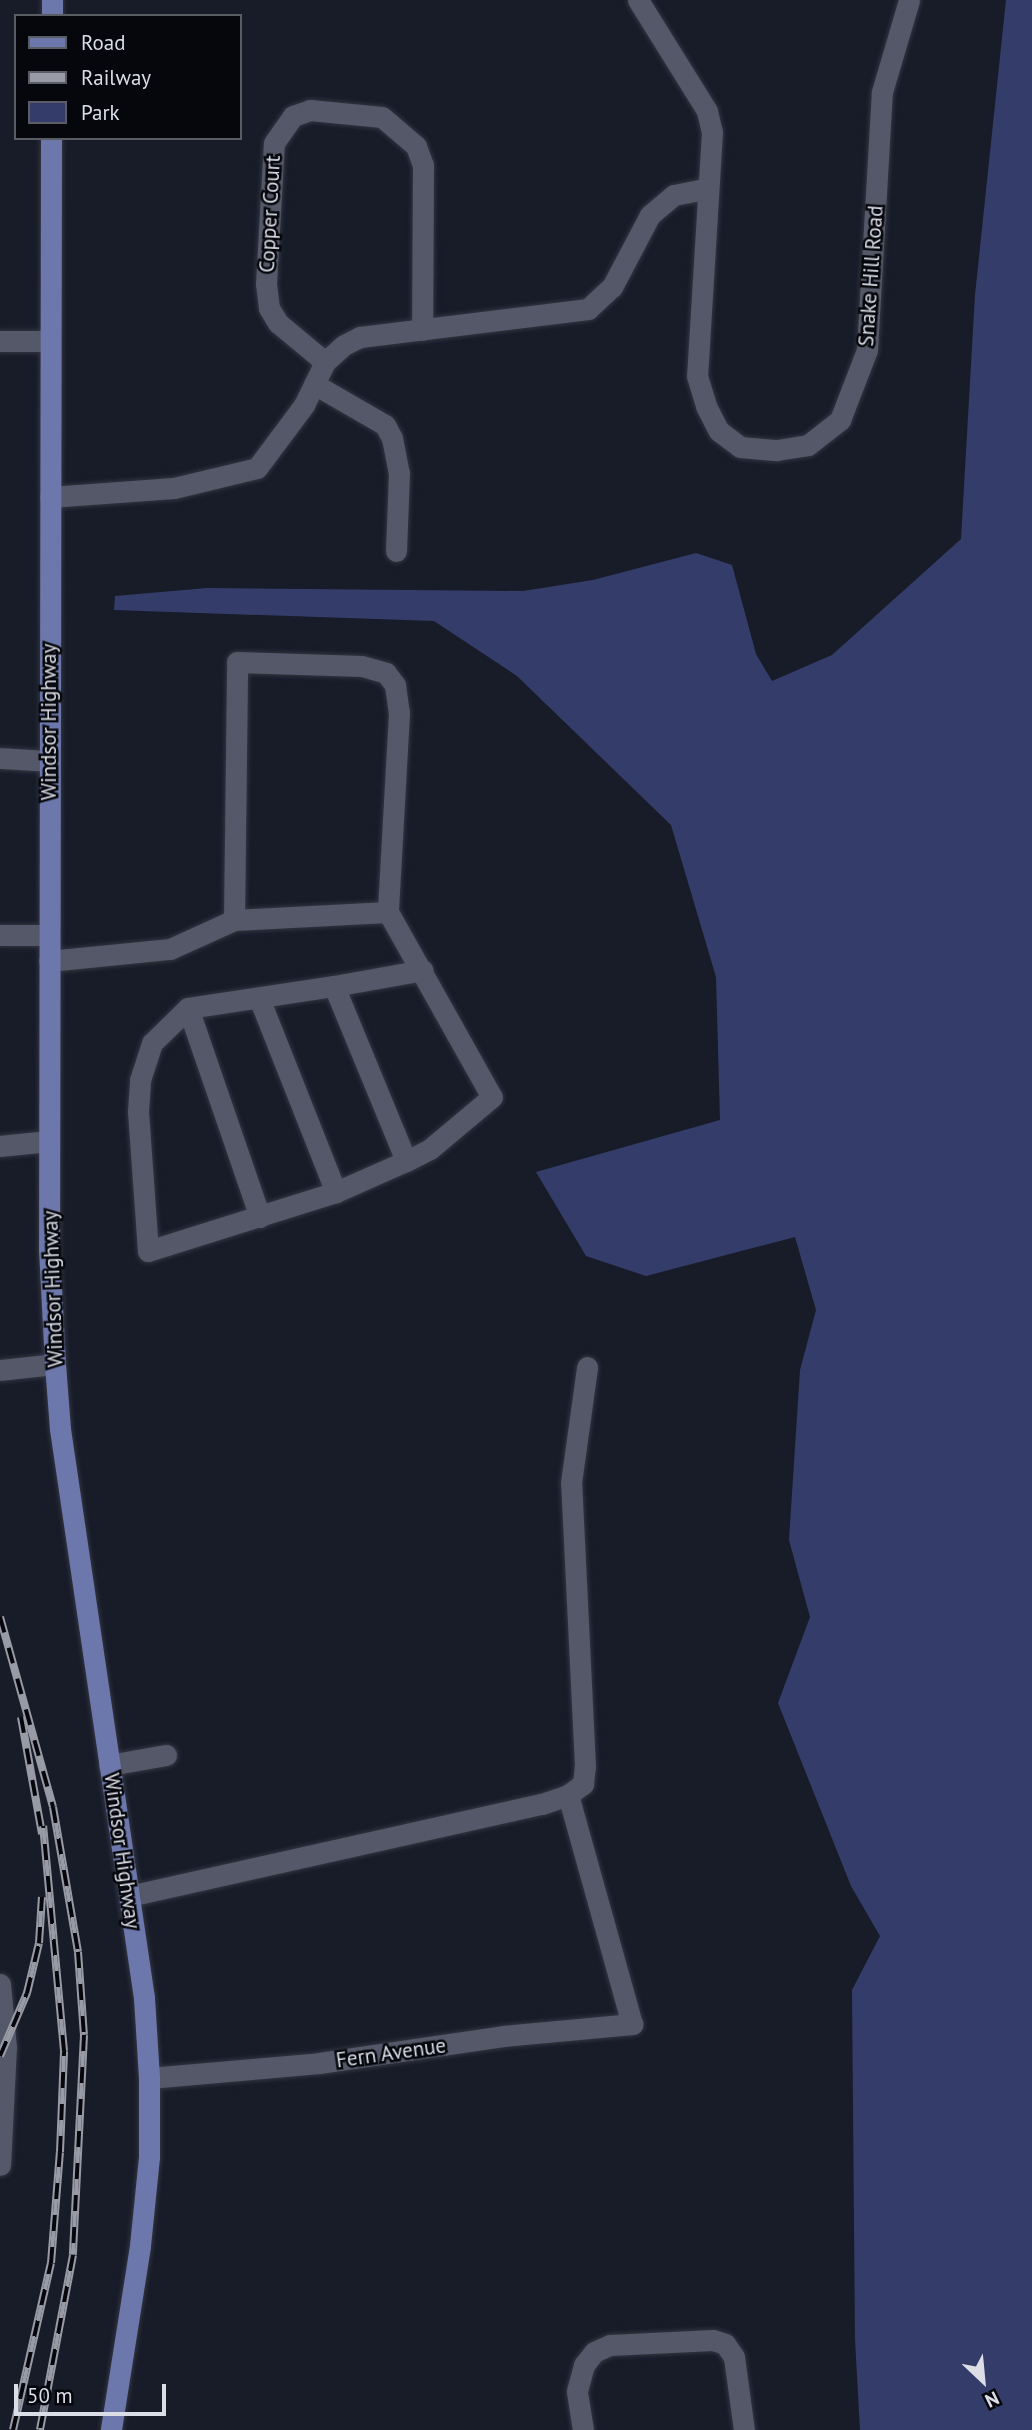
<!DOCTYPE html>
<style>
body{margin:0}
#map{position:relative;width:1032px;height:2430px;overflow:hidden;background:#181c29;font-family:"PT Sans",sans-serif}
div>[style]{position:absolute}
.green>*{inset:0;background:#343d6a}
.roads{filter:drop-shadow(0 0 2px #333540) drop-shadow(0 0 2px #333540)}
.minor>*{height:21px;margin:-10.5px;padding:0 10.5px;transform-origin:10.5px;border-radius:10.5px;background:#545868}
.major>*{height:21px;margin:-10.5px;padding:0 10.5px;transform-origin:10.5px;border-radius:10.5px;background:#6c78ac}
.rail>*{height:8px;margin-top:-4px;transform-origin:0;background:repeating-linear-gradient(90deg,#05070c 0 16px,#989aa5 0 32px);box-sizing:border-box;border-block:2px solid #989aa5}
span{translate:-50% -50%;white-space:nowrap;text-align:center;line-height:1.15;-webkit-text-stroke:5px #05070c;paint-order:stroke}
.street-label{font-size:21px;color:#dbdde7}
.legend{position:absolute;left:14px;top:14px;width:228px;height:126px;box-sizing:border-box;background:#05070c;border:2px solid #5b5d64;margin:0;padding:9px 12px;list-style:none;font-size:21px;color:#dbdde7}
.legend li{display:flex;align-items:center;gap:14px;height:35px}
.legend b{width:35px;border:2px solid #5b5d64}
.north{position:absolute;left:948px;top:2346px;width:70px;height:70px;-webkit-text-stroke:5px #05070c;paint-order:stroke;rotate:154deg;font-size:19px;font-weight:700;line-height:28px;text-align:center;color:#dbdde7}
.north::after{content:'';display:block;margin:auto;width:24px;height:32px;background:#dbdde7;clip-path:polygon(50% 0,100% 100%,50% 72%,0 100%)}
.scale{position:absolute;left:14px;top:2384px;width:152px;height:32px;box-sizing:border-box;border:4px solid #dbdde7;border-top:0;padding-left:9px;font-size:21px;line-height:24px;white-space:nowrap;color:#dbdde7;-webkit-text-stroke:5px #05070c;paint-order:stroke}
</style>
<div id="map">
<div class="green">
<div style="clip-path:polygon(1006px 0,1032px 0,1032px 2430px,860px 2430px,855px 2339px,852px 1990px,880px 1936px,851px 1886px,778px 1703px,810px 1617px,789px 1540px,800px 1370px,816px 1310px,795px 1237px,646px 1276px,586px 1256px,536px 1172px,720px 1120px,716px 977px,671px 825px,517px 676px,434px 621px,114px 610px,115px 596px,207px 588px,523px 591px,593px 580px,696px 553px,732px 565px,756px 654px,772px 681px,832px 655px,961px 539px,975px 295px)"></div>
</div>
<div class="roads">
<div class="minor">
<div style="left:638px;top:0;width:131px;rotate:58.1deg"></div>
<div style="left:707px;top:111px;width:22px;rotate:77deg"></div>
<div style="left:712px;top:132px;width:244px;rotate:93.5deg"></div>
<div style="left:697px;top:376px;width:31px;rotate:73deg"></div>
<div style="left:706px;top:406px;width:28px;rotate:63deg"></div>
<div style="left:719px;top:431px;width:26px;rotate:37deg"></div>
<div style="left:740px;top:447px;width:37px;rotate:5deg"></div>
<div style="left:777px;top:450px;width:31px;rotate:-9deg"></div>
<div style="left:808px;top:445px;width:41px;rotate:-38deg"></div>
<div style="left:840px;top:420px;width:75px;rotate:-68.9deg"></div>
<div style="left:867px;top:350px;width:258px;rotate:-86.7deg"></div>
<div style="left:882px;top:92px;width:96px;rotate:-73.6deg"></div>
<div style="left:0;top:341px;width:50px"></div>
<div style="left:325px;top:362px;width:61px;rotate:-140.3deg"></div>
<div style="left:278px;top:323px;width:17px;rotate:-121deg"></div>
<div style="left:269px;top:308px;width:24px;rotate:-97deg"></div>
<div style="left:266px;top:284px;width:141px;rotate:-86.8deg"></div>
<div style="left:274px;top:143px;width:33px;rotate:-55deg"></div>
<div style="left:293px;top:116px;width:18px;rotate:-19deg"></div>
<div style="left:310px;top:110px;width:72px;rotate:5.6deg"></div>
<div style="left:382px;top:117px;width:45px;rotate:40.5deg"></div>
<div style="left:416px;top:146px;width:20px;rotate:70deg"></div>
<div style="left:423px;top:165px;width:165px;rotate:90.3deg"></div>
<div style="left:314px;top:384px;width:82px;rotate:30deg"></div>
<div style="left:385px;top:425px;width:15px;rotate:62deg"></div>
<div style="left:392px;top:438px;width:36px;rotate:79deg"></div>
<div style="left:399px;top:473px;width:78px;rotate:92.2deg"></div>
<div style="left:50px;top:497px;width:124px;rotate:-4.2deg"></div>
<div style="left:174px;top:488px;width:85px;rotate:-13.5deg"></div>
<div style="left:257px;top:468px;width:79px;rotate:-53.3deg"></div>
<div style="left:304px;top:405px;width:48px;rotate:-64deg"></div>
<div style="left:325px;top:362px;width:25px;rotate:-42deg"></div>
<div style="left:344px;top:345px;width:18px;rotate:-27deg"></div>
<div style="left:360px;top:337px;width:230px;rotate:-7deg"></div>
<div style="left:588px;top:309px;width:33px;rotate:-43deg"></div>
<div style="left:612px;top:287px;width:81px;rotate:-62.2deg"></div>
<div style="left:650px;top:215px;width:31px;rotate:-40deg"></div>
<div style="left:674px;top:195px;width:32px;rotate:-11deg"></div>
<div style="left:0;top:758px;width:49px;rotate:3.5deg"></div>
<div style="left:234px;top:920px;width:258px;rotate:-89.3deg"></div>
<div style="left:237px;top:662px;width:125px;rotate:1.8deg"></div>
<div style="left:362px;top:666px;width:25px;rotate:16deg"></div>
<div style="left:386px;top:673px;width:15px;rotate:53deg"></div>
<div style="left:395px;top:685px;width:28px;rotate:82deg"></div>
<div style="left:399px;top:713px;width:199px;rotate:93.2deg"></div>
<div style="left:0;top:935px;width:49px"></div>
<div style="left:49px;top:961px;width:122px;rotate:-5.7deg"></div>
<div style="left:170px;top:949px;width:70px;rotate:-24.4deg"></div>
<div style="left:234px;top:920px;width:154px;rotate:-3deg"></div>
<div style="left:388px;top:912px;width:212px;rotate:60.7deg"></div>
<div style="left:492px;top:1097px;width:81px;rotate:140deg"></div>
<div style="left:430px;top:1149px;width:27px;rotate:153deg"></div>
<div style="left:406px;top:1161px;width:77px;rotate:156.1deg"></div>
<div style="left:336px;top:1192px;width:197px;rotate:162.6deg"></div>
<div style="left:148px;top:1251px;width:140px;rotate:-94.1deg"></div>
<div style="left:138px;top:1111px;width:31px;rotate:-86deg"></div>
<div style="left:140px;top:1080px;width:39px;rotate:-72deg"></div>
<div style="left:152px;top:1043px;width:50px;rotate:-44.2deg"></div>
<div style="left:188px;top:1008px;width:148px;rotate:-8.6deg"></div>
<div style="left:334px;top:986px;width:189px;rotate:67.6deg"></div>
<div style="left:334px;top:986px;width:90px;rotate:-10.2deg"></div>
<div style="left:259px;top:998px;width:209px;rotate:68.4deg"></div>
<div style="left:188px;top:1008px;width:221px;rotate:71deg"></div>
<div style="left:0;top:1146px;width:49px;rotate:-5.8deg"></div>
<div style="left:0;top:1370px;width:55px;rotate:-6.2deg"></div>
<div style="left:109px;top:1765px;width:58px;rotate:-10deg"></div>
<div style="left:129px;top:1896px;width:423px;rotate:-12.6deg"></div>
<div style="left:542px;top:1804px;width:28px;rotate:-19deg"></div>
<div style="left:568px;top:1795px;width:19px;rotate:-36deg"></div>
<div style="left:583px;top:1784px;width:18px;rotate:-84deg"></div>
<div style="left:585px;top:1766px;width:283px;rotate:-92.8deg"></div>
<div style="left:571px;top:1483px;width:117px;rotate:-82.1deg"></div>
<div style="left:0;top:1984px;width:63px;rotate:84.6deg"></div>
<div style="left:6px;top:2047px;width:118px;rotate:92.9deg"></div>
<div style="left:149px;top:2078px;width:171px;rotate:-5deg"></div>
<div style="left:319px;top:2063px;width:186px;rotate:-8.3deg"></div>
<div style="left:503px;top:2036px;width:130px;rotate:-5.3deg"></div>
<div style="left:632px;top:2024px;width:238px;rotate:-105.6deg"></div>
<div style="left:583px;top:2430px;width:39px;rotate:-99deg"></div>
<div style="left:577px;top:2391px;width:27px;rotate:-75deg"></div>
<div style="left:584px;top:2365px;width:16px;rotate:-52deg"></div>
<div style="left:594px;top:2352px;width:17px;rotate:-24deg"></div>
<div style="left:610px;top:2345px;width:103px;rotate:-2.8deg"></div>
<div style="left:713px;top:2340px;width:13px;rotate:18deg"></div>
<div style="left:725px;top:2344px;width:16px;rotate:55deg"></div>
<div style="left:734px;top:2357px;width:74px;rotate:82.2deg"></div>
</div>
<div class="major">
<div style="left:52px;top:16px;width:16px;rotate:-90deg"></div>
<div style="left:51px;top:138px;width:1111px;rotate:90.1deg"></div>
<div style="left:49px;top:1249px;width:115px;rotate:87deg"></div>
<div style="left:55px;top:1364px;width:65px;rotate:85.6deg"></div>
<div style="left:60px;top:1429px;width:575px;rotate:81.6deg"></div>
<div style="left:144px;top:1998px;width:80px;rotate:86.4deg"></div>
<div style="left:149px;top:2078px;width:79px;rotate:90deg"></div>
<div style="left:149px;top:2157px;width:89px;rotate:95.8deg"></div>
<div style="left:140px;top:2246px;width:186px;rotate:99deg"></div>
</div>
</div>
<div class="rail">
<div style="left:0;top:1617px;width:197px;rotate:74.4deg"></div>
<div style="left:53px;top:1807px;width:147px;rotate:80.2deg"></div>
<div style="left:78px;top:1952px;width:83px;rotate:85.9deg"></div>
<div style="left:84px;top:2035px;width:220px;rotate:92.9deg"></div>
<div style="left:73px;top:2255px;width:178px;rotate:100.7deg"></div>
<div style="left:21px;top:1717px;width:119px;rotate:79.8deg"></div>
<div style="left:0;top:2056px;width:69px;rotate:-66.8deg"></div>
<div style="left:27px;top:1993px;width:51px;rotate:-76.5deg"></div>
<div style="left:39px;top:1943px;width:46px;rotate:-86.3deg"></div>
<div style="left:13px;top:2430px;width:171px;rotate:-77.2deg"></div>
<div style="left:51px;top:2263px;width:111px;rotate:-85.4deg"></div>
<div style="left:60px;top:2152px;width:101px;rotate:-87.7deg"></div>
<div style="left:64px;top:2051px;width:226px;rotate:-95.3deg"></div>
</div>
<div class="street-label">
<span style="left:270px;top:214px;rotate:-87deg">Copper Court</span>
<span style="left:871px;top:276px;rotate:-86deg">Snake Hill Road</span>
<span style="left:49px;top:722px;rotate:-90deg">Windsor Highway</span>
<span style="left:53px;top:1289px;rotate:-92deg">Windsor Highway</span>
<span style="left:122px;top:1851px;rotate:82deg">Windsor Highway</span>
<span style="left:391px;top:2053px;rotate:-8deg">Fern Avenue</span>
</div>
<ul class="legend">
<li><b style="height:9px;background:#6c78ac"></b>Road</li>
<li><b style="height:9px;background:#989aa5"></b>Railway</li>
<li><b style="height:19px;background:#343d6a"></b>Park</li>
</ul>
<div class="north">N</div>
<div class="scale">50 m</div>
</div>
